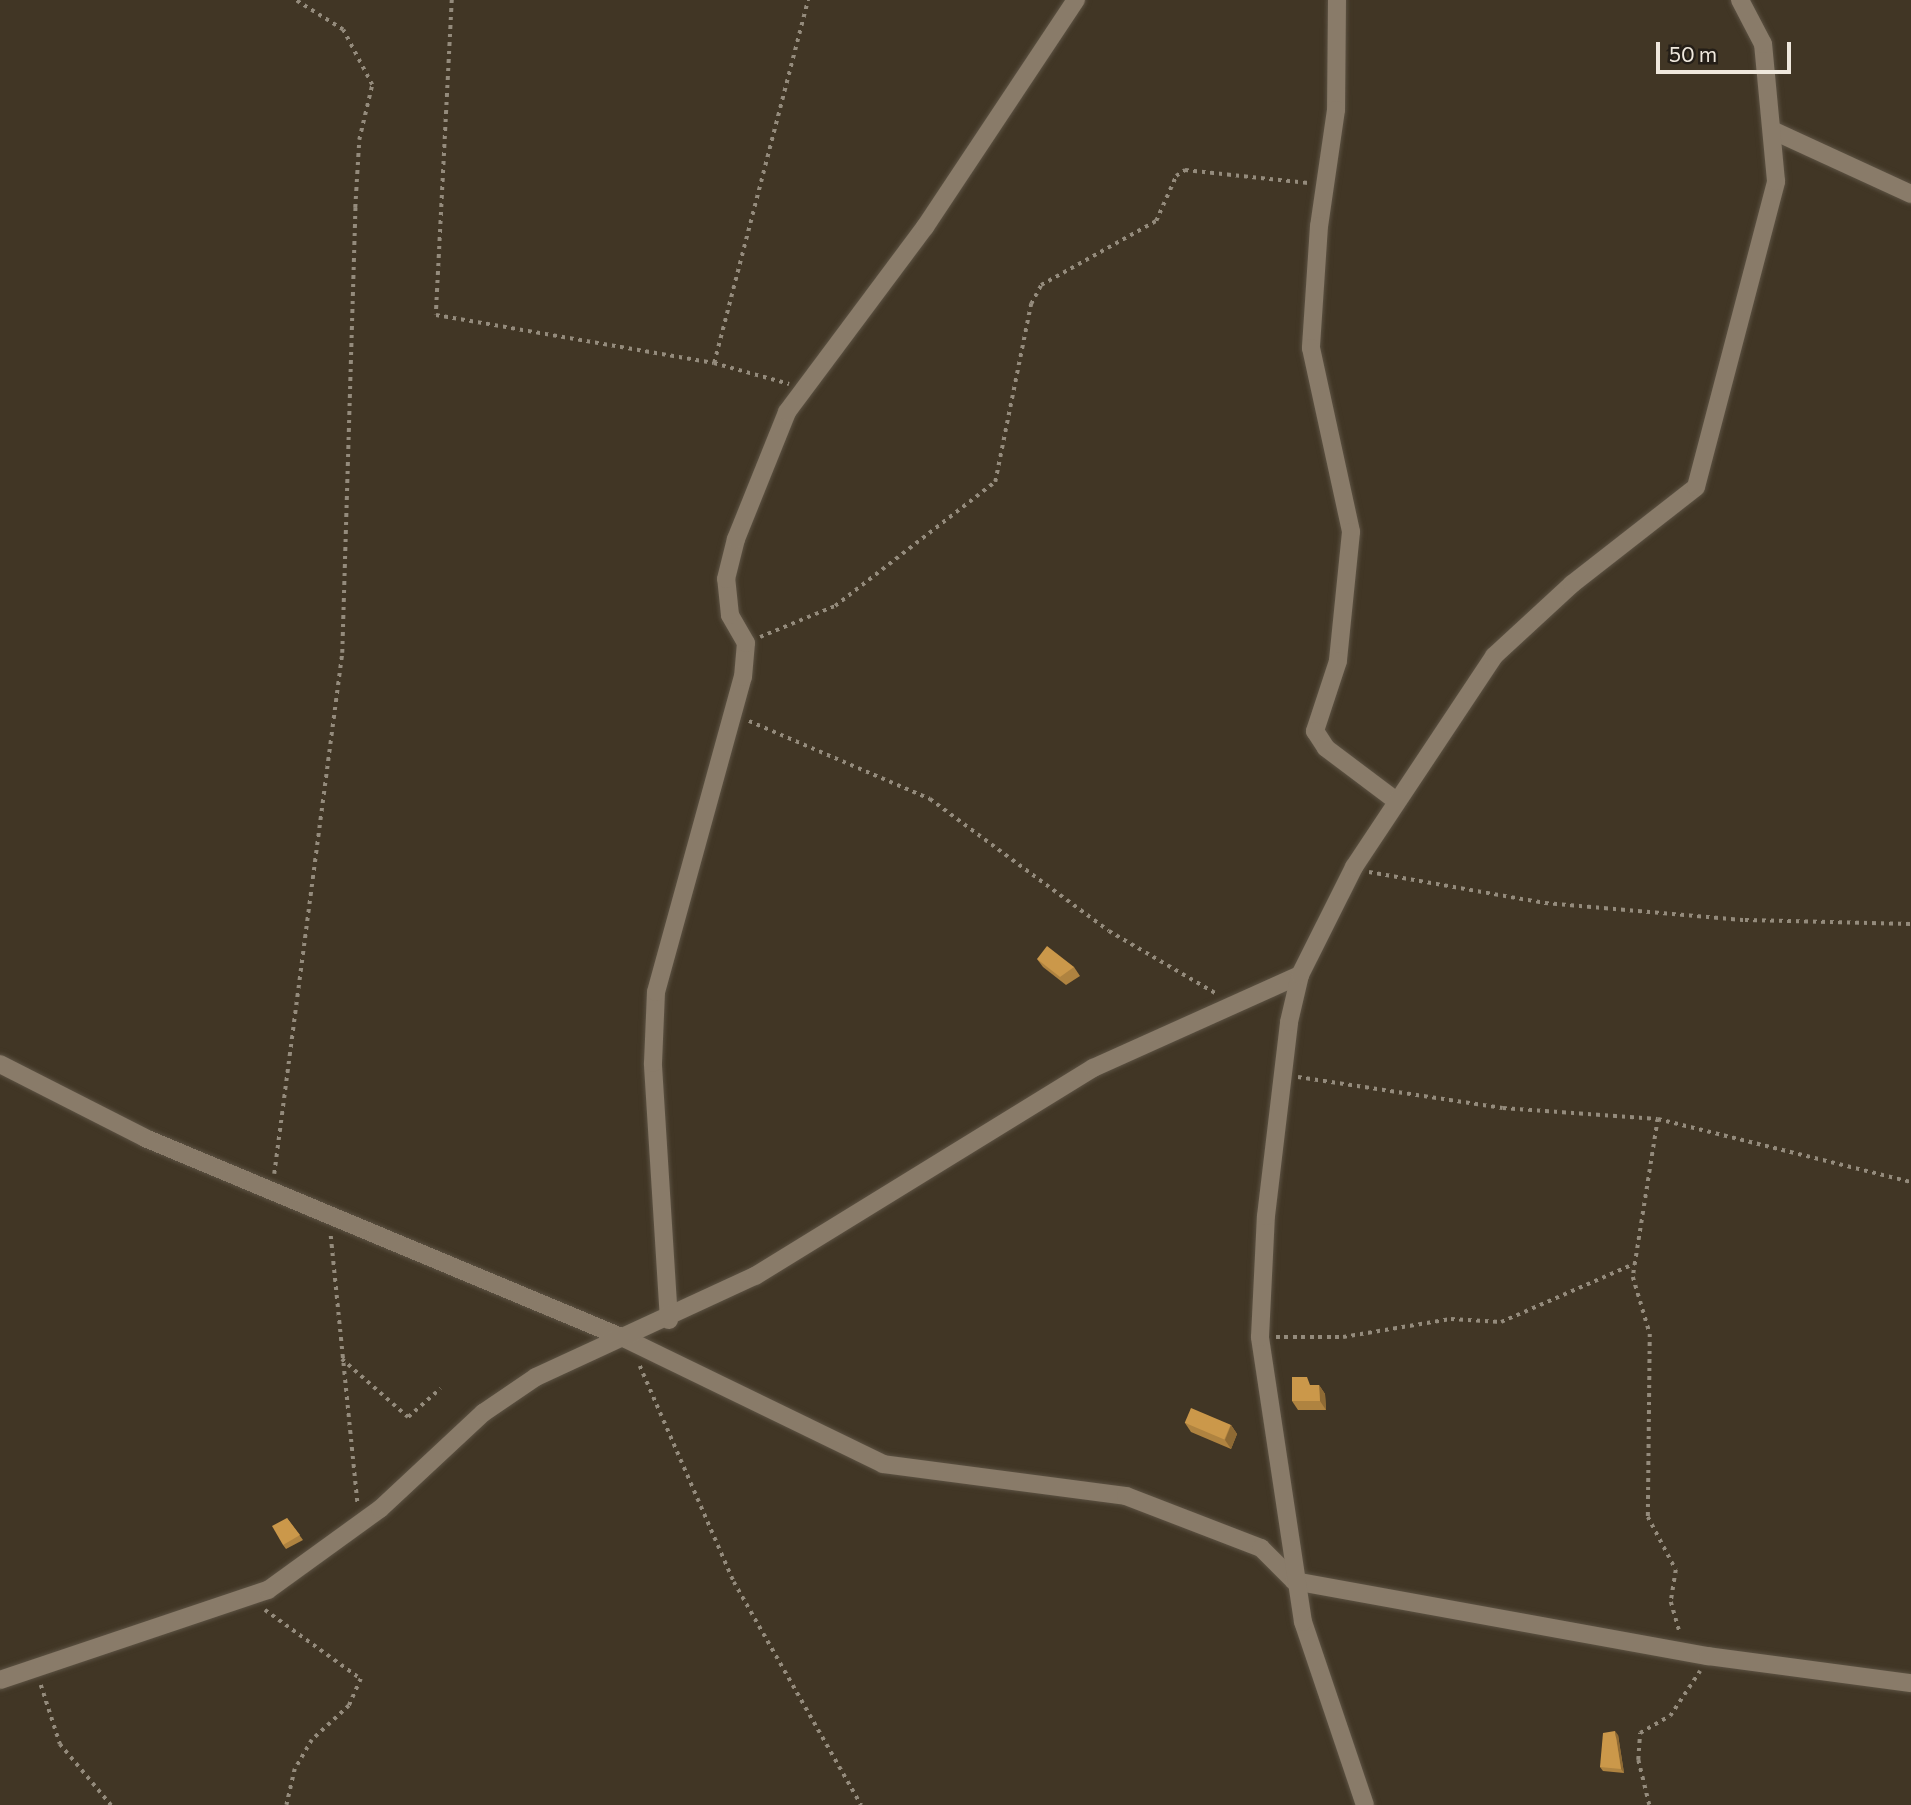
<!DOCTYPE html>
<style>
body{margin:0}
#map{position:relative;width:1911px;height:1805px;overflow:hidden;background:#413625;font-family:Commissioner,sans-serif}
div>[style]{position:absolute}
.path>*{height:3.5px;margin-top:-1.75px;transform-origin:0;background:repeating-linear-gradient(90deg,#948b7c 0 3.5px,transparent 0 8.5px)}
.roads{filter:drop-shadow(0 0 2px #5c5243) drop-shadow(0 0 2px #5c5243)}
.minor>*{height:18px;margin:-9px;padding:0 9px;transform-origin:9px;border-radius:9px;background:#897b69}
.wall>*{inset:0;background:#af8340}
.shaded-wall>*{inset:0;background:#8e6a34}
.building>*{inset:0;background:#cb984a;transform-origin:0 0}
span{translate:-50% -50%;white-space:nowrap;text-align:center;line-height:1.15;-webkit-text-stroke:7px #241e17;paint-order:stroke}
.scale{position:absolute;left:1656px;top:42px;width:135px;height:32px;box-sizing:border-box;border:4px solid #efe8dd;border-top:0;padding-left:9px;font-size:21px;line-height:24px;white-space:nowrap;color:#efe8dd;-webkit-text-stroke:5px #241e17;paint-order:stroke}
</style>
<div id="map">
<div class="path">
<div style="left:452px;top:0;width:315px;rotate:92.9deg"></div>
<div style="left:436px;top:315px;width:282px;rotate:9.8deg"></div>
<div style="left:714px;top:363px;width:78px;rotate:15.6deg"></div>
<div style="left:714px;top:363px;width:375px;rotate:-75.5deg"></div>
<div style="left:760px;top:637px;width:81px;rotate:-22.5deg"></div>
<div style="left:835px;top:606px;width:202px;rotate:-37.8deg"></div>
<div style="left:995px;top:482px;width:182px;rotate:-78.6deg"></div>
<div style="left:1031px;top:304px;width:21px;rotate:-62deg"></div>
<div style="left:1041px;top:285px;width:132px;rotate:-29.1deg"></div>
<div style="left:1156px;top:221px;width:49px;rotate:-66deg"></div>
<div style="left:1176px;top:176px;width:11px;rotate:-34deg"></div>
<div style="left:1185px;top:170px;width:124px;rotate:6deg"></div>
<div style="left:749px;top:721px;width:197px;rotate:23.3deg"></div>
<div style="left:930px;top:799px;width:222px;rotate:36.4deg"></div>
<div style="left:1109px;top:931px;width:125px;rotate:30.3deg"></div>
<div style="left:1369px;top:872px;width:179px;rotate:10deg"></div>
<div style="left:1545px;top:903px;width:201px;rotate:4.9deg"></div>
<div style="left:1745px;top:920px;width:166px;rotate:1.4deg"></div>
<div style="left:1298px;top:1077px;width:207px;rotate:8.6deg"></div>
<div style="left:1503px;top:1108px;width:155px;rotate:4.1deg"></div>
<div style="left:1658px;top:1119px;width:261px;rotate:14deg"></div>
<div style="left:1658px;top:1119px;width:160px;rotate:99deg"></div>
<div style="left:1633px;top:1277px;width:59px;rotate:73.4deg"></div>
<div style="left:1650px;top:1334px;width:183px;rotate:90.6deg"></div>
<div style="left:1648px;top:1517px;width:60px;rotate:62.2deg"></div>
<div style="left:1676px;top:1570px;width:32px;rotate:99deg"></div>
<div style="left:1671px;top:1602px;width:33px;rotate:74deg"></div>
<div style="left:274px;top:1174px;width:525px;rotate:-82.56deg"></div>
<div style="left:342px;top:653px;width:445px;rotate:-88.3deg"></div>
<div style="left:355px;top:208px;width:68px;rotate:-86.6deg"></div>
<div style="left:359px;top:140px;width:57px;rotate:-76.7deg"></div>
<div style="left:372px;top:85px;width:62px;rotate:-117.8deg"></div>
<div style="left:343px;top:30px;width:57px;rotate:-148deg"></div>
<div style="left:331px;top:1236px;width:271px;rotate:84.3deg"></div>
<div style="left:1276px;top:1337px;width:67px"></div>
<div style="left:1343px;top:1337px;width:109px;rotate:-9.5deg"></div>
<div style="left:1451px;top:1319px;width:50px;rotate:3.4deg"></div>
<div style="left:1501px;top:1322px;width:145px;rotate:-23.6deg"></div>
<div style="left:342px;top:1359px;width:88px;rotate:41.3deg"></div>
<div style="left:408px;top:1417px;width:43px;rotate:-41.2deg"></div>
<div style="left:640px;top:1366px;width:236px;rotate:66.5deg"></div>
<div style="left:734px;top:1582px;width:257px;rotate:60.3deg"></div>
<div style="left:265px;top:1610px;width:118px;rotate:35.7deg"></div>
<div style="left:361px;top:1679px;width:30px;rotate:114deg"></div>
<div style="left:349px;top:1706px;width:50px;rotate:137.4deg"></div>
<div style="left:312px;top:1740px;width:34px;rotate:120deg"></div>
<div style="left:295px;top:1769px;width:37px;rotate:103deg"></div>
<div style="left:41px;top:1685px;width:62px;rotate:72.1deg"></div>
<div style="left:60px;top:1744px;width:80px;rotate:50.1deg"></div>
<div style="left:1649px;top:1805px;width:46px;rotate:-103.7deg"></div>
<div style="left:1638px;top:1760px;width:27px;rotate:-86deg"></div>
<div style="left:1640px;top:1733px;width:34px;rotate:-30deg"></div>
<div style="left:1670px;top:1716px;width:54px;rotate:-56.3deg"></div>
</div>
<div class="roads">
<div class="minor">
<div style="left:1337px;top:0;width:110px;rotate:90.5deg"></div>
<div style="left:1336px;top:110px;width:117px;rotate:98.3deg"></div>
<div style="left:1319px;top:226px;width:122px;rotate:93.8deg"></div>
<div style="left:1311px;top:348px;width:188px;rotate:77.7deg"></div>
<div style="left:1351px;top:532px;width:130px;rotate:95.8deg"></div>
<div style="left:1338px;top:661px;width:74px;rotate:108.2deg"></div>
<div style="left:1315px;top:731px;width:20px;rotate:57deg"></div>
<div style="left:1326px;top:748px;width:86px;rotate:37deg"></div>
<div style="left:1774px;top:131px;width:151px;rotate:24.7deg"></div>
<div style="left:0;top:1064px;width:163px;rotate:27deg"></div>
<div style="left:145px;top:1138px;width:521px;rotate:22.68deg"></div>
<div style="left:626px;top:1339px;width:286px;rotate:25.9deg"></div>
<div style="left:883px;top:1464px;width:245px;rotate:7.5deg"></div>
<div style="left:1126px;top:1496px;width:145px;rotate:21.1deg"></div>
<div style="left:1261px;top:1548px;width:47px;rotate:45deg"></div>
<div style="left:1294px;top:1581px;width:421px;rotate:10.3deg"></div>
<div style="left:1708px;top:1656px;width:205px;rotate:7.6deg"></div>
<div style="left:669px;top:1320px;width:257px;rotate:-93.6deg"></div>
<div style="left:653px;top:1063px;width:71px;rotate:-87.6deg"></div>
<div style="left:656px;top:992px;width:327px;rotate:-74.6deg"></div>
<div style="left:743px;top:677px;width:34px;rotate:-85deg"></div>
<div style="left:746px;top:643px;width:32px;rotate:-120deg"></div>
<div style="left:730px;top:615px;width:36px;rotate:-96deg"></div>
<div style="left:726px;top:579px;width:41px;rotate:-76deg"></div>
<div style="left:736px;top:539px;width:137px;rotate:-68.1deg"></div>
<div style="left:787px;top:412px;width:231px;rotate:-53.3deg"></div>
<div style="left:925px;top:227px;width:273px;rotate:-56.4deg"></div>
<div style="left:0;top:1680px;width:283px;rotate:-18.6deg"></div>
<div style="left:268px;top:1590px;width:138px;rotate:-35.9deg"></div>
<div style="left:380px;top:1509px;width:141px;rotate:-43deg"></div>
<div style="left:483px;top:1413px;width:64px;rotate:-34.2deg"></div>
<div style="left:536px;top:1377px;width:241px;rotate:-24.8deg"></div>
<div style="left:755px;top:1276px;width:397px;rotate:-31.6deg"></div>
<div style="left:1093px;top:1068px;width:227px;rotate:-24.2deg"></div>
<div style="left:1365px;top:1805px;width:193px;rotate:-108.7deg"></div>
<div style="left:1303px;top:1622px;width:288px;rotate:-98.6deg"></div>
<div style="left:1260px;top:1337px;width:121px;rotate:-87.2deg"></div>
<div style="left:1266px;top:1216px;width:195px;rotate:-83.2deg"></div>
<div style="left:1289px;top:1022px;width:48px;rotate:-76.8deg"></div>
<div style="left:1300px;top:975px;width:121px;rotate:-63.4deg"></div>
<div style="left:1354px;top:867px;width:253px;rotate:-56.4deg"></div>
<div style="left:1494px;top:656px;width:106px;rotate:-42.7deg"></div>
<div style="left:1572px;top:584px;width:157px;rotate:-38deg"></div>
<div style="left:1696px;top:487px;width:316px;rotate:-75.3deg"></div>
<div style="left:1776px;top:181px;width:138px;rotate:-95.4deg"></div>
<div style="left:1763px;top:44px;width:50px;rotate:-117.6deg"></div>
</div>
</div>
<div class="wall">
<div style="clip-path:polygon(1037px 959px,1074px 967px,1080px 976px,1066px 985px,1043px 967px)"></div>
<div style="clip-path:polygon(1312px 1385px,1319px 1385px,1325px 1394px,1326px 1410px,1298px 1410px,1292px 1401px)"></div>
<div style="clip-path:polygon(1185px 1423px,1231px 1425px,1237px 1434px,1231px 1449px,1191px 1432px)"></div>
<div style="clip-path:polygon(287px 1518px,303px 1540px,286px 1549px,283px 1545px)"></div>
<div style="clip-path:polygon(1618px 1735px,1624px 1773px,1603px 1771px,1600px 1767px)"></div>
</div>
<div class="shaded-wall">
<div style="clip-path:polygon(1319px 1385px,1325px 1394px,1326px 1410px,1320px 1401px)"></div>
<div style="clip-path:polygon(1231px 1425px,1237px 1434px,1231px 1449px,1225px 1440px)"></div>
<div style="clip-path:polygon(1615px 1731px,1618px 1735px,1624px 1773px,1621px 1769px)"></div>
</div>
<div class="building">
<div style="clip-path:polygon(1047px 946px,1074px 967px,1060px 977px,1037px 959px)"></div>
<div style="clip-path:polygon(1292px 1377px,1307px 1377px,1310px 1385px,1319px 1385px,1320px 1401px,1292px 1401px)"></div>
<div style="left:1191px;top:1408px;width:43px;height:16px;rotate:23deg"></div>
<div style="clip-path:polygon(287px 1518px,300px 1535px,283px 1545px,272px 1526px)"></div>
<div style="clip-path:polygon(1615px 1731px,1621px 1769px,1600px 1767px,1603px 1733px)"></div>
</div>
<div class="scale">50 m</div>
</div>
